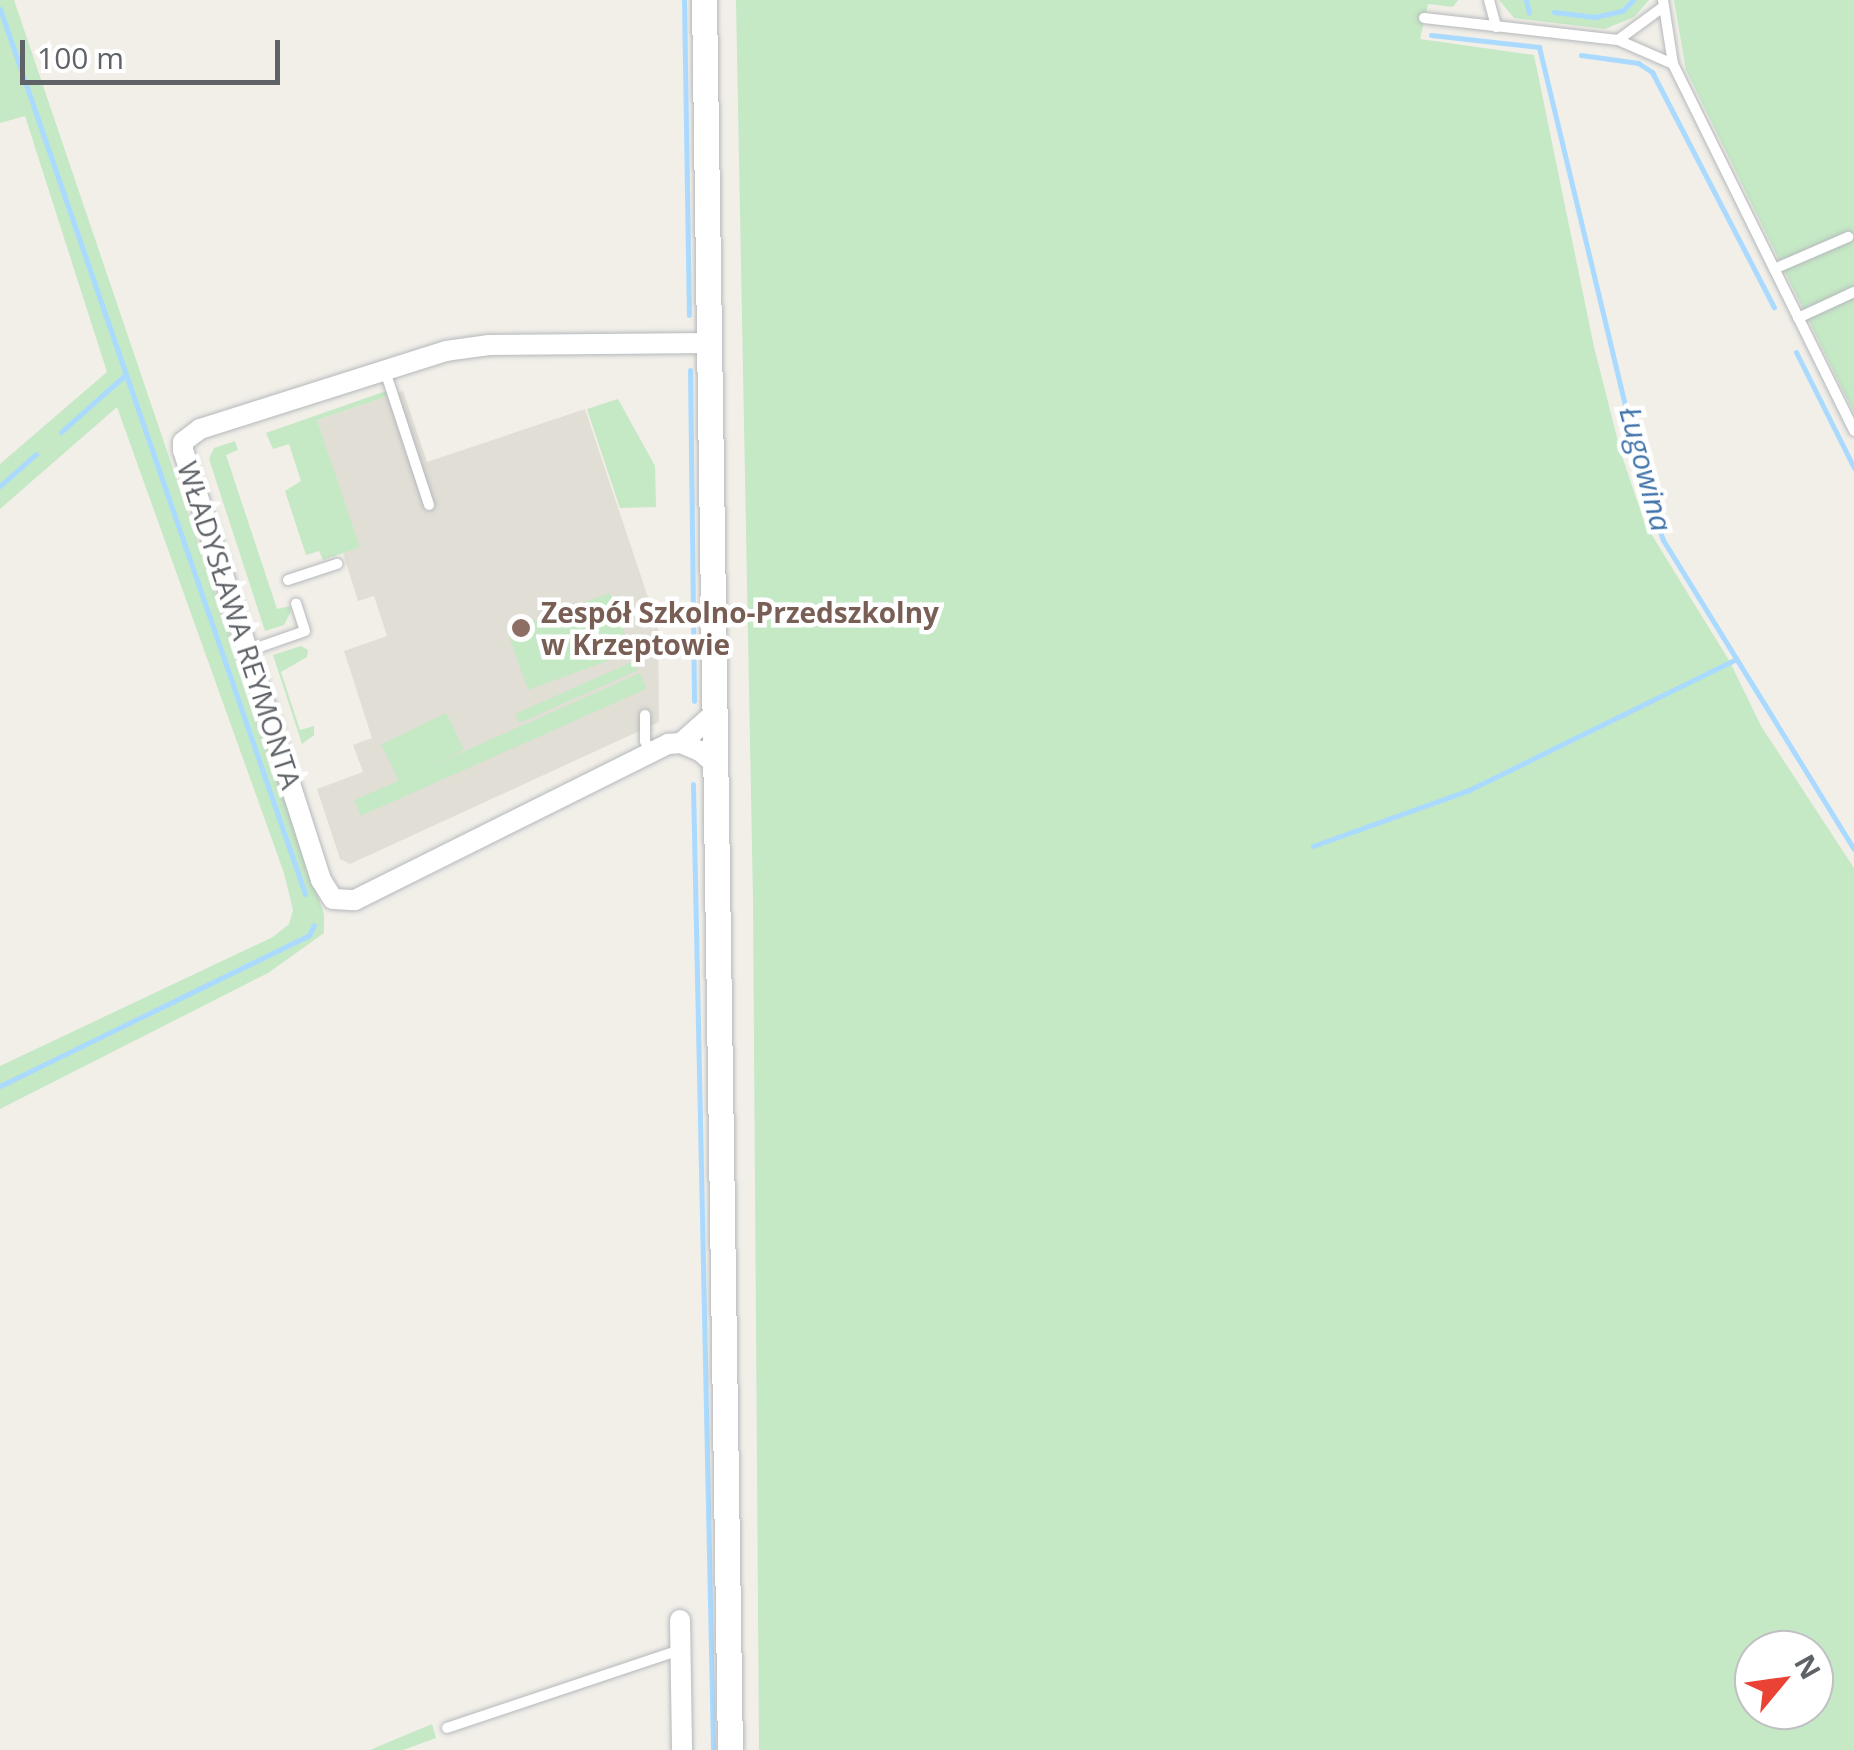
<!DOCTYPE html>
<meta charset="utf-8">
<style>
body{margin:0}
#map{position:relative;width:1854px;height:1750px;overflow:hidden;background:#f1efe8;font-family:"Open Sans",sans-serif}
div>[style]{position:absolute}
.education>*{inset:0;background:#e1ded6}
.green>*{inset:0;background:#c5e8c5;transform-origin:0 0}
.stream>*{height:5px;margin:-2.5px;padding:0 2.5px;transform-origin:2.5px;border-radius:2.5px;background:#aadaff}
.roads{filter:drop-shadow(0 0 2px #b5b8bc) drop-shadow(0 0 2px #b5b8bc)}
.service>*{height:10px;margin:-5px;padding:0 5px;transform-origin:5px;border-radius:5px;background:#fff}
.minor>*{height:20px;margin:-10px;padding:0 10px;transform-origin:10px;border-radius:10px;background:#fff}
.tertiary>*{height:25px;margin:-12.5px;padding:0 12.5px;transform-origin:12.5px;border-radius:12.5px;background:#fff}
.dots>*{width:28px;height:28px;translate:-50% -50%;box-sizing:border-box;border:5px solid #fff;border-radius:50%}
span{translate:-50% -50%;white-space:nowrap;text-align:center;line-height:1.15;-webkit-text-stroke:9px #fff;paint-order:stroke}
.education-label{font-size:28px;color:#785e54;font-weight:700}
.left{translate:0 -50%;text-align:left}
.street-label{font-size:28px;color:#5f6368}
.water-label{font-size:30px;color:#4174aa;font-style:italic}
.north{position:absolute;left:1734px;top:1630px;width:100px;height:100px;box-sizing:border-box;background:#fff;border:2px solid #bfc1c3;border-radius:50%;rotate:61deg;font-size:28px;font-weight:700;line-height:40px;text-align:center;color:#5f6368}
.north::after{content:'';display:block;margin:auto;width:35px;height:45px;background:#ea4335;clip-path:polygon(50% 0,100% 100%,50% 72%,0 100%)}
.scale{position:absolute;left:20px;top:40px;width:260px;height:45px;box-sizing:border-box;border:5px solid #5f6368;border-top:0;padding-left:12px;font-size:30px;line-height:35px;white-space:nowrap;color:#5f6368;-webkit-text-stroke:8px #fff;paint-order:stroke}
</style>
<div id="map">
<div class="education">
<div style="clip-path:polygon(403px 391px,427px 462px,585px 409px,658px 627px,659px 722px,350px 864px,340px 859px,317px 789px,363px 772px,353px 745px,372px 738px,344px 651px,387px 636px,374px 596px,358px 601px,343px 553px,359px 546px,317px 420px)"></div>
</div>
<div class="green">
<div style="clip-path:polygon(0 0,14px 0,324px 914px,324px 933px,268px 973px,0 1109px,0 1066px,273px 937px,289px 924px,293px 910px,284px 873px,117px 407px,0 509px,0 464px,107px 372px,25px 116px,0 123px)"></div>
<div style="clip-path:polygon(evenodd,736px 0,1458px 0,1453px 7px,1428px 4px,1420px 39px,1534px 55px,1594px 347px,1621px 453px,1645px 524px,1730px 662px,1761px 726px,1854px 868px,1854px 1750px,759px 1750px,753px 899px,736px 0,1754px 1650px,1814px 1650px,1814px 1710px,1754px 1710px,1754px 1650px)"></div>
<div style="clip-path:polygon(1499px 0,1649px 0,1634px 17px,1605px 29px,1514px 18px)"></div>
<div style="clip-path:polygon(1674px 0,1854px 0,1854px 413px,1686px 70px)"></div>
<div style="clip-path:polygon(386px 391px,388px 396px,317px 420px,360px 547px,323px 560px,319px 551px,306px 555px,285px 491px,301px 481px,289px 444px,273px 449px,266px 433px)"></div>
<div style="clip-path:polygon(618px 399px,655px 466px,656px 507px,620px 508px,587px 409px)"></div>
<div style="clip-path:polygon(235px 441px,238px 450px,226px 455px,277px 609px,290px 606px,291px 611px,284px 625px,265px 631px,209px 459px,214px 448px)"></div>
<div style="left:610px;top:593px;width:63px;height:110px;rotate:70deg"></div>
<div style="clip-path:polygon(301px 646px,308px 650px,307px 657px,281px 672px,300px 730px,314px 726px,314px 735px,302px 744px,273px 655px)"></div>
<div style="left:634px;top:661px;width:10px;height:130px;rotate:66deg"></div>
<div style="left:640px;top:673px;width:17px;height:313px;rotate:66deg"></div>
<div style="left:446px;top:713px;width:41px;height:72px;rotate:64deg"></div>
<div style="clip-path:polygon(432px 1724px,436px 1738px,403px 1750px,370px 1750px)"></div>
</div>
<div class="stream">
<div style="left:684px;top:0;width:315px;rotate:89.1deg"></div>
<div style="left:1526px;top:0;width:13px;rotate:77deg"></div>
<div style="left:0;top:9px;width:936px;rotate:70.98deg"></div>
<div style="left:1554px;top:12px;width:41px;rotate:7deg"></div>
<div style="left:1595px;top:17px;width:28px;rotate:-13deg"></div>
<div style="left:1622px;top:11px;width:16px;rotate:-45deg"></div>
<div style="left:1431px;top:35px;width:109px;rotate:6.3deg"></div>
<div style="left:1539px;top:47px;width:458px;rotate:76.5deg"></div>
<div style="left:1646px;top:492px;width:51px;rotate:70.5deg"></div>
<div style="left:1663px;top:540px;width:363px;rotate:58.3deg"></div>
<div style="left:1581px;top:55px;width:58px;rotate:8deg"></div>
<div style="left:1638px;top:63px;width:17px;rotate:33deg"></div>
<div style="left:1652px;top:72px;width:265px;rotate:62.6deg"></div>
<div style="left:1796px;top:352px;width:130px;rotate:63.4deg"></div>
<div style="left:690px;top:370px;width:331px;rotate:89.3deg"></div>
<div style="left:61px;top:432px;width:86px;rotate:-41.7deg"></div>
<div style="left:0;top:486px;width:48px;rotate:-41.6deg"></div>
<div style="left:693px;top:784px;width:966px;rotate:88.81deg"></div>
<div style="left:1313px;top:846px;width:164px;rotate:-19.7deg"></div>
<div style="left:1467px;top:791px;width:300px;rotate:-26.1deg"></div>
<div style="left:0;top:1086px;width:344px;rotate:-26deg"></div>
<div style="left:309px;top:935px;width:11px;rotate:-63deg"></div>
</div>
<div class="roads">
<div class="service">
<div style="left:1489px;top:0;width:28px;rotate:75deg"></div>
<div style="left:1663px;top:0;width:65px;rotate:81.1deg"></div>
<div style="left:1424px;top:18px;width:195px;rotate:6.5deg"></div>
<div style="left:1618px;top:40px;width:60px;rotate:23.6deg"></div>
<div style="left:1673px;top:64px;width:409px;rotate:63.7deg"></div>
<div style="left:1618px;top:40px;width:56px;rotate:-36.3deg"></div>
<div style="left:1774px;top:269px;width:81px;rotate:-23.4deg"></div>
<div style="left:1798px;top:318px;width:62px;rotate:-24.9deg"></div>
<div style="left:385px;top:371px;width:141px;rotate:71.8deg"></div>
<div style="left:288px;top:580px;width:52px;rotate:-18.1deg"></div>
<div style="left:248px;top:651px;width:60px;rotate:-19.3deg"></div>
<div style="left:305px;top:631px;width:29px;rotate:-108deg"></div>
<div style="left:645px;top:715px;width:26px;rotate:90deg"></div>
<div style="left:645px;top:741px;width:12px;rotate:66deg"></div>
<div style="left:447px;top:1728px;width:246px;rotate:-18.5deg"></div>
</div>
<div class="minor">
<div style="left:710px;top:343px;width:221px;rotate:179.5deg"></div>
<div style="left:489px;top:345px;width:43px;rotate:172.1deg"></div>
<div style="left:446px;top:351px;width:258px;rotate:162.4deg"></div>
<div style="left:200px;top:429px;width:21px;rotate:143deg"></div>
<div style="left:183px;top:442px;width:8px;rotate:90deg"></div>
<div style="left:183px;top:450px;width:452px;rotate:72.2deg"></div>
<div style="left:321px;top:880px;width:22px;rotate:58deg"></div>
<div style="left:333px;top:899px;width:22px;rotate:3deg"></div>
<div style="left:355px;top:900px;width:350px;rotate:-26.5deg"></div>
<div style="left:668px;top:744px;width:13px;rotate:-4deg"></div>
<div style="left:681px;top:743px;width:21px;rotate:23deg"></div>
<div style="left:700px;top:751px;width:21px;rotate:41deg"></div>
<div style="left:681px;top:743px;width:47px;rotate:-41.5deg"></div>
<div style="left:680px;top:1620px;width:130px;rotate:89.1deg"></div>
</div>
<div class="tertiary">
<div style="left:704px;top:0;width:1750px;rotate:89.15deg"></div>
</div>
</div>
<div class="dots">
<div style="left:521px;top:628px;background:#8d6e63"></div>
</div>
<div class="education-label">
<span class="left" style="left:541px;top:628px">Zespół Szkolno-Przedszkolny<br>w Krzeptowie</span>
</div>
<div class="street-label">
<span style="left:240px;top:625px;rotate:72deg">WŁADYSŁAWA REYMONTA</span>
</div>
<div class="water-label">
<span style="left:1646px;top:469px;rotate:75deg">Ługowina</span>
</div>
<div class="north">N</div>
<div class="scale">100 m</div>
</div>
